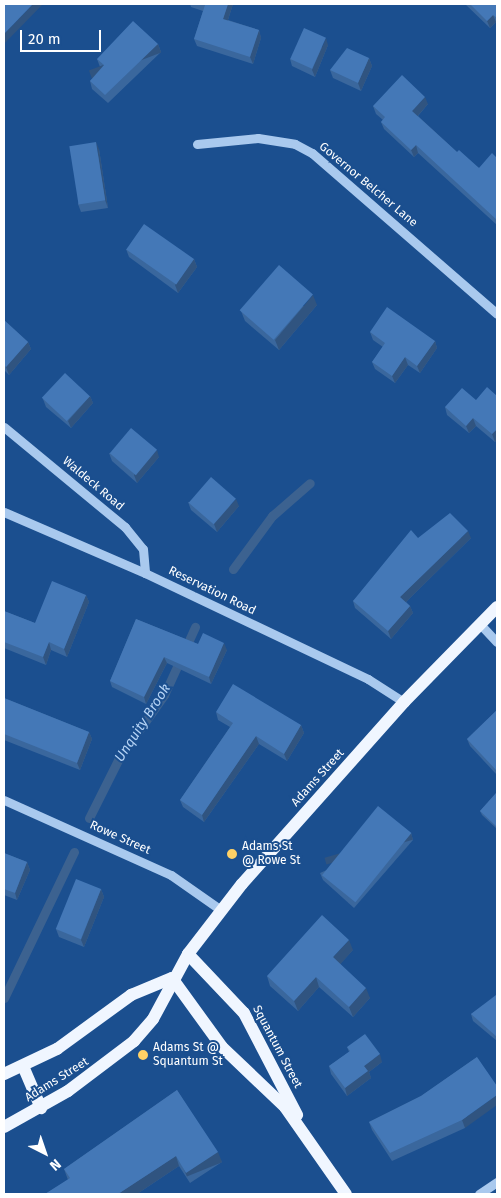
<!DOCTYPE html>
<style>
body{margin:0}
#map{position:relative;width:501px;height:1198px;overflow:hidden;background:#1b4f8f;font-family:"Fira Sans",sans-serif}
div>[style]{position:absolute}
.stream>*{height:9px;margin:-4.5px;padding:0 4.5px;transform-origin:4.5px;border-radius:4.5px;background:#3c6290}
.minor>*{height:9px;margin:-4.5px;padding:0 4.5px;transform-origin:4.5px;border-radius:4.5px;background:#a9c9ee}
.major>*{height:12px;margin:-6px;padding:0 6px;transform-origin:6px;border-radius:6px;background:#f0f6ff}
.wall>*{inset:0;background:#3a679d}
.shaded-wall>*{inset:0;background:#305480;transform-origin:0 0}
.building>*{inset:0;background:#4478b7;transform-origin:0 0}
.dots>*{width:14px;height:14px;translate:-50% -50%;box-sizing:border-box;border:2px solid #1b4f8f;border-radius:50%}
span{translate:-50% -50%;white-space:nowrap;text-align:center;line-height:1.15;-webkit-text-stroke:4px #1b4f8f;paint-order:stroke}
.street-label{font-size:12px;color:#fff}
.poi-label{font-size:12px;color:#fff}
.left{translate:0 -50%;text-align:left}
.water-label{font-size:14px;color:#b5d3f5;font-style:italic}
.frame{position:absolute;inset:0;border:5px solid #fff;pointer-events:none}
.north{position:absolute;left:20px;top:1128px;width:50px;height:50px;-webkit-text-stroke:4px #1b4f8f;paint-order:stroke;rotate:139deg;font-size:14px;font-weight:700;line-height:20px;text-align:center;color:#fff}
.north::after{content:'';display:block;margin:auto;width:18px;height:22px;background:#fff;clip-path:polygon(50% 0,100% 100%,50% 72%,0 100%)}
.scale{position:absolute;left:20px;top:30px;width:81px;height:22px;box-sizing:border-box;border:2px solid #fff;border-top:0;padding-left:6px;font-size:15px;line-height:18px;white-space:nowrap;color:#fff;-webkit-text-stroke:4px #1b4f8f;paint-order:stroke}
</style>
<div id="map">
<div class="stream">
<div style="left:233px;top:569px;width:66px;rotate:-53.7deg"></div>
<div style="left:272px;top:516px;width:50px;rotate:-41deg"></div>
<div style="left:89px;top:818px;width:65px;rotate:-63.4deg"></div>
<div style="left:118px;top:760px;width:80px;rotate:-54.7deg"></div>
<div style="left:164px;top:695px;width:75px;rotate:-65.5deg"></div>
<div style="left:4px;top:998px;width:162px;rotate:-64.4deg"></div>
</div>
<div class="minor">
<div style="left:197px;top:144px;width:61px;rotate:-5.6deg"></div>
<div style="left:258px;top:138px;width:37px;rotate:9deg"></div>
<div style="left:295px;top:144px;width:19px;rotate:28deg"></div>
<div style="left:312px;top:153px;width:245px;rotate:41deg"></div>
<div style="left:4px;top:427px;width:157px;rotate:39.6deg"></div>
<div style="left:125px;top:527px;width:28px;rotate:51deg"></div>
<div style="left:143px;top:549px;width:24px;rotate:85deg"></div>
<div style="left:4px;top:512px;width:154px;rotate:23.4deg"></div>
<div style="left:145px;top:573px;width:247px;rotate:25.4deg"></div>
<div style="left:368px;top:679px;width:43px;rotate:32.6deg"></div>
<div style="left:479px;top:623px;width:26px;rotate:47deg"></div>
<div style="left:4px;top:800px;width:183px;rotate:24.2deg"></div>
<div style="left:171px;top:875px;width:61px;rotate:35deg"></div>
<div style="left:479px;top:1194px;width:22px;rotate:-34deg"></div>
</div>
<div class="major">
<div style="left:188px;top:954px;width:81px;rotate:46.5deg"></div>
<div style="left:244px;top:1013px;width:115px;rotate:62.5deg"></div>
<div style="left:172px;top:978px;width:85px;rotate:54.1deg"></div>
<div style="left:222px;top:1047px;width:87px;rotate:43.6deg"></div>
<div style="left:285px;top:1107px;width:106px;rotate:55deg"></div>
<div style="left:23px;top:1066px;width:46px;rotate:66.8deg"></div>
<div style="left:4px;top:1074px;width:59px;rotate:-25.3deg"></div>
<div style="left:57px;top:1049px;width:92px;rotate:-36.1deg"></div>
<div style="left:131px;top:995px;width:44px;rotate:-22.5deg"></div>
<div style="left:4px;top:1127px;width:73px;rotate:-29.4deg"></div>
<div style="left:68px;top:1091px;width:83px;rotate:-37.1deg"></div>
<div style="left:134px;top:1041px;width:29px;rotate:-49deg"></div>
<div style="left:153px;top:1019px;width:74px;rotate:-61.7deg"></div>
<div style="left:188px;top:954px;width:88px;rotate:-52.4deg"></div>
<div style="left:242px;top:884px;width:244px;rotate:-48.3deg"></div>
<div style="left:404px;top:702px;width:133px;rotate:-45.6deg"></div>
</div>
<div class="wall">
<div style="clip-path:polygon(190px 4px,233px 4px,228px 20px,259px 30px,261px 38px,253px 64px,197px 46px,194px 39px,203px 11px,191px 7px)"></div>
<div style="clip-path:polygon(465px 4px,497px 4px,497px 23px,496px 22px,490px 28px)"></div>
<div style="clip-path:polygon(158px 44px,161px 52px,108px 103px,92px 89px,90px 81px,102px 68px,100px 67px,97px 59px)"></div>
<div style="clip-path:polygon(328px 45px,315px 77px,292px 66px,290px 59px)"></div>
<div style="clip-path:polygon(369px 58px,372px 66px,361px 91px,333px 78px,330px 70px)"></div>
<div style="clip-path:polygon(428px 104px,418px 116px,457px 152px,479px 168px,497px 158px,497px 225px,418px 153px,414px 157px,384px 129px,381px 122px,383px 120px,376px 114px,373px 106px)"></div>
<div style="clip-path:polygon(99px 149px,108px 208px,81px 212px,78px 204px)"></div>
<div style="clip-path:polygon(126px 249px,194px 259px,197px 267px,178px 293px,129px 257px)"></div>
<div style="clip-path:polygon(317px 305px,279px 350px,245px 321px,241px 311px)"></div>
<div style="clip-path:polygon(4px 320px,28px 342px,31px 349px,9px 375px,4px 370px)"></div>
<div style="clip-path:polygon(370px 332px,435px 341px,437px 348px,420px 373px,408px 365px,395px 383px,375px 369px,372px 362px,383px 347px,373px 340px)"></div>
<div style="clip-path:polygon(90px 396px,93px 403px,71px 428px,46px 407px,43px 399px)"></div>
<div style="clip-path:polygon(497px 396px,497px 439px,495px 442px,476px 426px,469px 433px,447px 415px,445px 407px)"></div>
<div style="clip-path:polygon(109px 453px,159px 457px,137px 483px,112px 461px)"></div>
<div style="clip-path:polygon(188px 502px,239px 506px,217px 532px,191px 510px)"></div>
<div style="clip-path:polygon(418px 538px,471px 538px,406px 602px,410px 606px,413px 613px,391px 639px,355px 608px,353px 601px)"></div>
<div style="clip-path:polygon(86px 595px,89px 602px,67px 657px,51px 650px,46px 665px,4px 648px,4px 611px,35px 623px)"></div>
<div style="clip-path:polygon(136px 619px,198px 644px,227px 650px,211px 684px,167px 663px,146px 704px,112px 687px,110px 681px)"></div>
<div style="clip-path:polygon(4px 698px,89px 732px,92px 739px,80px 770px,4px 740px)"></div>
<div style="clip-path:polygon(497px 710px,497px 775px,470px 746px,467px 739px)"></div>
<div style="clip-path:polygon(216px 712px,301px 725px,304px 733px,287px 761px,259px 744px,204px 822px,183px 807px,180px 800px,230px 727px,218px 720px)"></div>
<div style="clip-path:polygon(497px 792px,497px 829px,482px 815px,480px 811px)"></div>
<div style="clip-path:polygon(411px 833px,413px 840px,354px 908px,323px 880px,320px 873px)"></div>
<div style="clip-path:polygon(4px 853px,27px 862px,30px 870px,17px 900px,4px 895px)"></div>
<div style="clip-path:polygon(101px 889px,104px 897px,84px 947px,59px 937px,56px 929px)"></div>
<div style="clip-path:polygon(353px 950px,340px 964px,370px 998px,353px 1017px,319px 987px,298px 1011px,270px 986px,267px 976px)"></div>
<div style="clip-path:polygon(497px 996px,497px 1041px,473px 1021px,471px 1014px)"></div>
<div style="clip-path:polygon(347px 1047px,382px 1062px,369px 1072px,371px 1078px,347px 1096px,331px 1074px,329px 1066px,349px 1052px)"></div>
<div style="clip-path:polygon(477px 1057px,465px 1128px,392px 1161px,372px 1130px,369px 1122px,421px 1096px)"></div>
<div style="clip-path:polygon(177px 1090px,222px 1162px,190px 1183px,179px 1166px,137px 1194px,45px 1194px,68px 1180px,64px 1169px)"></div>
</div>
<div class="shaded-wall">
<div style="clip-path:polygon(33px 4px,43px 4px,4px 44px,4px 34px)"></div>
<div style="clip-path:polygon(228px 4px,233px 4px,226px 26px,223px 19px)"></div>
<div style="clip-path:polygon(493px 15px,496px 22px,490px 28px,487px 21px)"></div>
<div style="clip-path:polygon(259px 30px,261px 38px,253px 64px,250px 57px)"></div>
<div style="clip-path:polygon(326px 38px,328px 45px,315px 77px,312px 70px)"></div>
<div style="left:158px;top:44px;width:9px;height:74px;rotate:69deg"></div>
<div style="clip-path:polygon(369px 58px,372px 66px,361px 91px,358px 83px)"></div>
<div style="clip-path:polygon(425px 97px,428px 104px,415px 119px,412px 111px)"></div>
<div style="clip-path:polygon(96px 142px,99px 149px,108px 208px,105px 200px)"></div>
<div style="clip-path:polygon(416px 145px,418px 153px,414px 157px,411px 150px)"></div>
<div style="clip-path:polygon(194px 259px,197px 267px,178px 293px,175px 285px)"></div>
<div style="clip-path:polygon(313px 295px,317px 305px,279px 350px,275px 340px)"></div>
<div style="clip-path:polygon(435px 341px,437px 348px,420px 373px,417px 366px)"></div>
<div style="clip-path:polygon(28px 342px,31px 349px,9px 375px,6px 367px)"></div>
<div style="clip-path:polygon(405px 357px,408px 365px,395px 383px,392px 376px)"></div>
<div style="clip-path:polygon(90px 396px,93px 403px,71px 428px,68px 421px)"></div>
<div style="clip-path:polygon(473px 418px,476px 426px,469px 433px,466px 426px)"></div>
<div style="clip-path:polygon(497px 429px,497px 439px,495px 442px,492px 434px)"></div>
<div style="clip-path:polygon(157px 450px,159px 457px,137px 483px,134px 475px)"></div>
<div style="clip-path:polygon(236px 499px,239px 506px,217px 532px,214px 524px)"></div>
<div style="clip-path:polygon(468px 531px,471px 538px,403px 605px,400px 597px)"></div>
<div style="clip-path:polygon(86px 595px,89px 602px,67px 657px,64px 649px)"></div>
<div style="clip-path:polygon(410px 606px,413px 613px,391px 639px,388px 631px)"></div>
<div style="clip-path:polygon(49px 642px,51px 650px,46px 665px,43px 657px)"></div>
<div style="clip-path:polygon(224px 643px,227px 650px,211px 684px,209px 677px)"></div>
<div style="clip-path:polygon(164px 657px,167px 663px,146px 704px,144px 697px)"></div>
<div style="clip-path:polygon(301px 725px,304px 733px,287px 761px,284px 754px)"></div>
<div style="clip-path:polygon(89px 732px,92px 739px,80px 770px,77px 763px)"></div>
<div style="clip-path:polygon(256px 736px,259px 744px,204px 822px,202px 815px)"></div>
<div style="left:411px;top:833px;width:7px;height:90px;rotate:74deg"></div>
<div style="clip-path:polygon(27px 862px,30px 870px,17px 900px,15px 893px)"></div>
<div style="clip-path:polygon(101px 889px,104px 897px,84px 947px,81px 940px)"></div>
<div style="clip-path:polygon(349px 940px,353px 950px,337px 968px,333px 957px)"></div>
<div style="clip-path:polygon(316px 977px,319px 987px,298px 1011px,294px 1001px)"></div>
<div style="clip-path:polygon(366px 988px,370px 998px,353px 1017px,349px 1007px)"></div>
<div style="clip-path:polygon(380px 1054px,382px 1062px,369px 1072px,371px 1078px,347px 1096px,345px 1088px,364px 1066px)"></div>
<div style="clip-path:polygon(497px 1095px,497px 1105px,465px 1128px,462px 1120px)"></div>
<div style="left:218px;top:1152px;width:11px;height:38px;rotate:68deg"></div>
<div style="clip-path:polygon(176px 1156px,179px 1166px,137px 1194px,118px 1194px)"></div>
</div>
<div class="building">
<div style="clip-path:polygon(4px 4px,33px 4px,4px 34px)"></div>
<div style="clip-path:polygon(203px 4px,228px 4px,223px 19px,259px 30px,250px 57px,194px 39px,205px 5px)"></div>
<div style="clip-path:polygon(470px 4px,497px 4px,497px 18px,493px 15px,487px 21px)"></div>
<div style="clip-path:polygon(133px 21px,158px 44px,105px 95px,90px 81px,104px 65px,97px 59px)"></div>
<div style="left:304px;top:28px;width:24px;height:34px;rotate:24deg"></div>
<div style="clip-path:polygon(347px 48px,369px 58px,358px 83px,330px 70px)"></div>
<div style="clip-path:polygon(402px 75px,425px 97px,412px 111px,457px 152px,459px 150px,479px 168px,492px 153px,497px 158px,497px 220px,416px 145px,411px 150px,381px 122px,385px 117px,373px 106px)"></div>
<div style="left:96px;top:142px;width:59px;height:27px;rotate:81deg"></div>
<div style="left:144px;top:224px;width:61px;height:31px;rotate:35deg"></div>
<div style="left:279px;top:265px;width:45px;height:60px;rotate:41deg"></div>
<div style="clip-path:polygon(387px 307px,435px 341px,417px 366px,405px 357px,392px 376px,372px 362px,385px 343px,370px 332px)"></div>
<div style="clip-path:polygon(4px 320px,28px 342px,6px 367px,4px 365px)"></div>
<div style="left:65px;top:373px;width:34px;height:34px;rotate:43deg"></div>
<div style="clip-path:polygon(487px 387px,497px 396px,497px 429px,492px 434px,473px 418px,466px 426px,445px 407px,462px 388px,476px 400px)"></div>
<div style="left:131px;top:428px;width:34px;height:33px;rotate:40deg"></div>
<div style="left:211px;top:477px;width:33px;height:34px;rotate:41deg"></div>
<div style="clip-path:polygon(450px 513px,468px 531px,400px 597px,410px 606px,388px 631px,353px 601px,411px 530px,418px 538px)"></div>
<div style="clip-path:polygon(52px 581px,86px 595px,64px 649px,49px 642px,43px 657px,4px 642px,4px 611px,35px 623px)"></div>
<div style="clip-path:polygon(136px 619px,198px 644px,203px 633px,224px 643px,209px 677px,164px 657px,144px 697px,110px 681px)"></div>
<div style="clip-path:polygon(233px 684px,301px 725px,284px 754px,256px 736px,202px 815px,180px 800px,233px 723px,216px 712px)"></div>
<div style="clip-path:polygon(4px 698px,89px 732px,77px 763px,4px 734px)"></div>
<div style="clip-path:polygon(497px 710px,497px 771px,467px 739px)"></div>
<div style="clip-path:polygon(497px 792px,497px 827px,480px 811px)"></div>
<div style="left:378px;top:806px;width:43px;height:89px;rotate:39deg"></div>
<div style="clip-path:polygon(4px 853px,27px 862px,15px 893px,4px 889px)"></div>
<div style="left:76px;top:879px;width:27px;height:54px;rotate:22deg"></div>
<div style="clip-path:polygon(322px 915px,349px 940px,333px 957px,366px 988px,349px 1007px,316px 977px,294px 1001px,267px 976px)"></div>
<div style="clip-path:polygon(496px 995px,497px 996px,497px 1037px,471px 1014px)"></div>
<div style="clip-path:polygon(365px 1034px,380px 1054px,364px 1066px,368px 1071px,345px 1088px,329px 1066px,350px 1051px,347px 1047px)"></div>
<div style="clip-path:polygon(477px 1057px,497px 1086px,497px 1095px,462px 1120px,390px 1153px,369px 1122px,421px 1096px)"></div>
<div style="clip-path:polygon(177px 1090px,218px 1152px,186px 1173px,176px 1156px,118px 1194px,45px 1194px,70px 1178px,64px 1169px)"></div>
</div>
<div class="dots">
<div style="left:232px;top:854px;background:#ffd166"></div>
<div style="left:143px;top:1055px;background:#ffd166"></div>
</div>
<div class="street-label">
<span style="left:368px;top:185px;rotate:40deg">Governor Belcher Lane</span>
<span style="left:93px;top:484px;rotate:40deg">Waldeck Road</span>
<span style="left:212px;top:591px;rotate:26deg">Reservation Road</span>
<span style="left:318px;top:778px;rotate:-48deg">Adams Street</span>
<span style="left:120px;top:838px;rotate:24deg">Rowe Street</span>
<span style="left:277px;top:1047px;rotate:62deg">Squantum Street</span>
<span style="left:57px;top:1080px;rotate:-32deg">Adams Street</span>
</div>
<div class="poi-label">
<span class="left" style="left:242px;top:854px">Adams St<br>@ Rowe St</span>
<span class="left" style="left:153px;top:1055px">Adams St @<br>Squantum St</span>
</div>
<div class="water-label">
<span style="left:143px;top:723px;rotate:-57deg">Unquity Brook</span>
</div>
<div class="frame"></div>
<div class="north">N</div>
<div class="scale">20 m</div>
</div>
